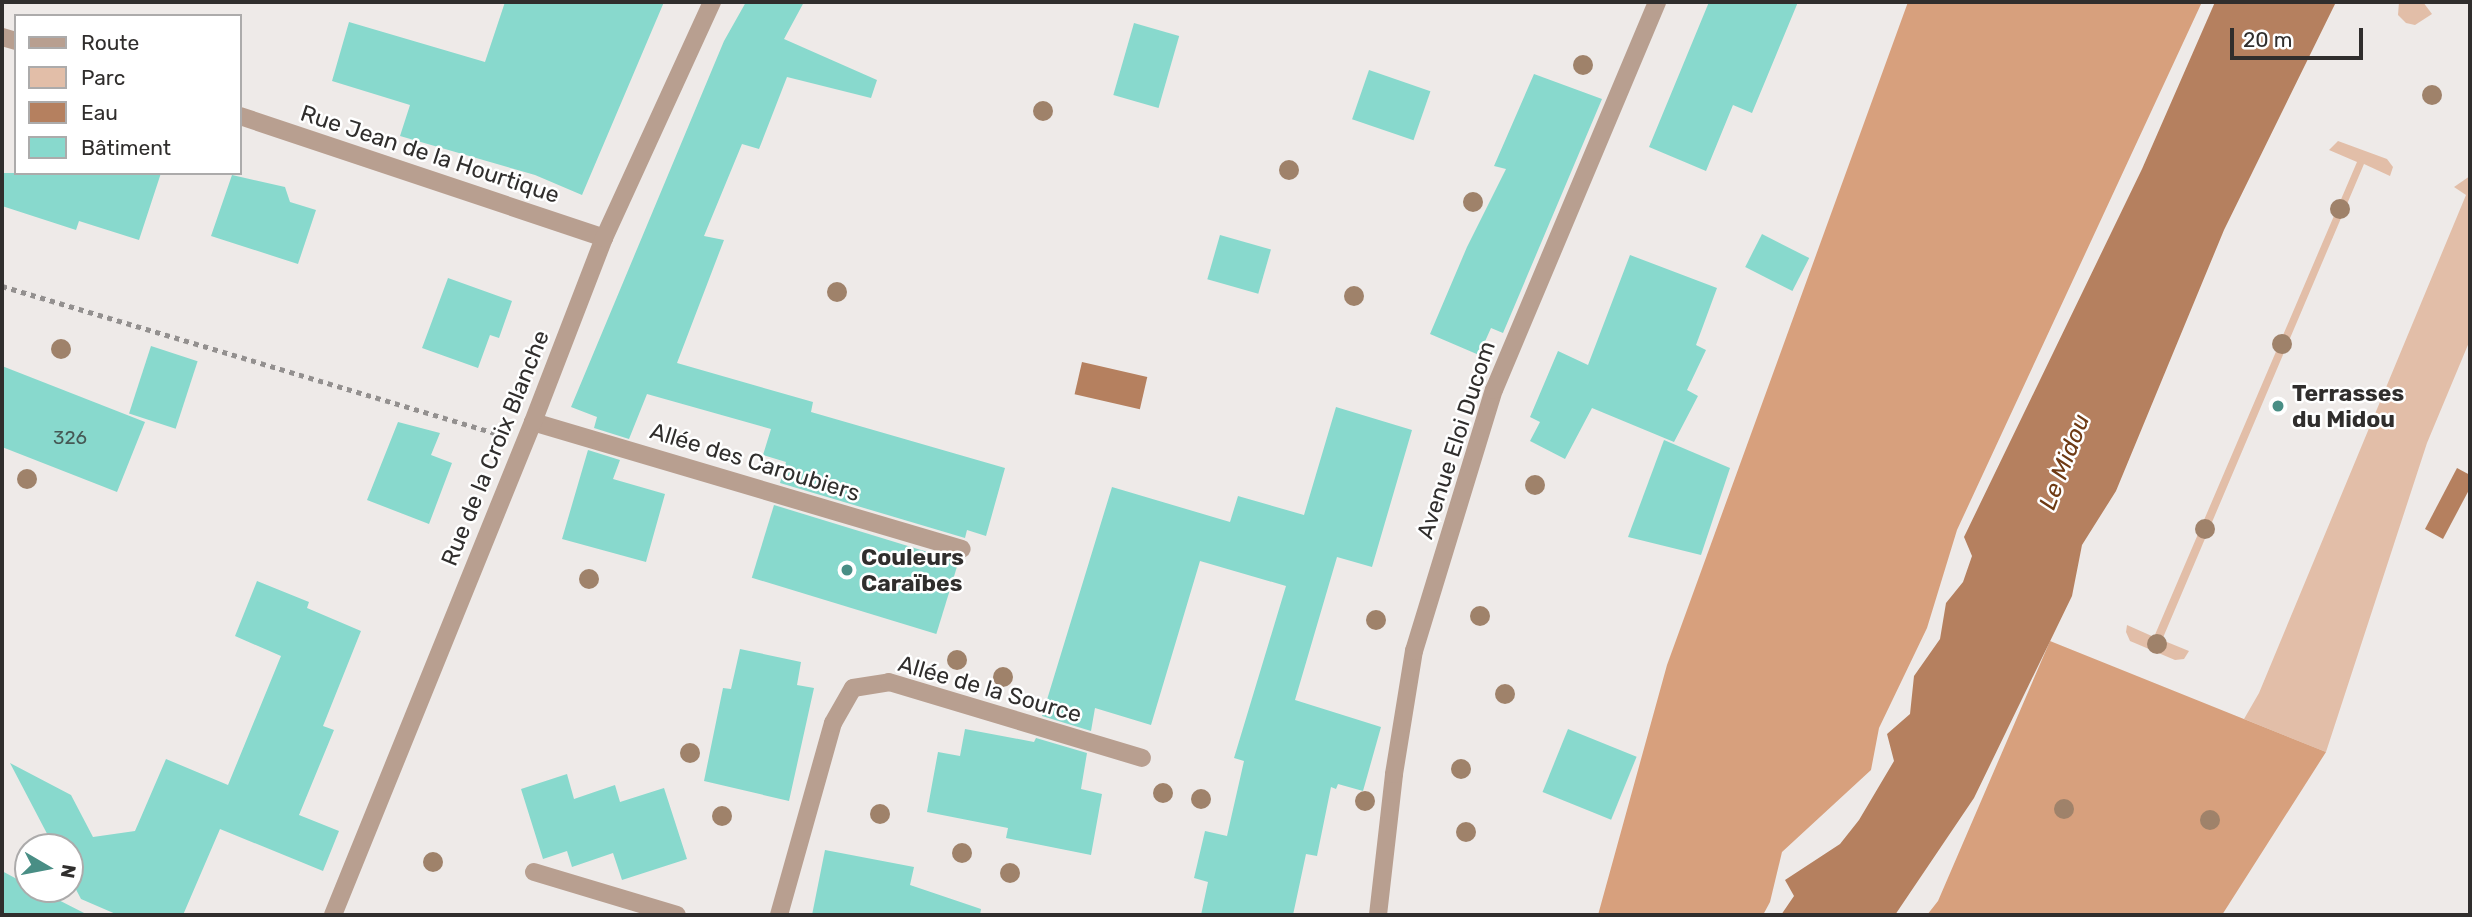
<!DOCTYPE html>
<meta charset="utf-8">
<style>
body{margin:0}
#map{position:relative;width:2472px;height:917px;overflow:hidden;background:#eeeae8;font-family:Rubik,sans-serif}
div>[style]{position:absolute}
.green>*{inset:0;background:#e2bea8}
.forest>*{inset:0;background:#d7a07d}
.water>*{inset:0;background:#b5805f;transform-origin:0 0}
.building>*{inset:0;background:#88d9cd;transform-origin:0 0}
.path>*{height:4.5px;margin-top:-2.25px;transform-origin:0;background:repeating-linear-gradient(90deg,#93908f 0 5px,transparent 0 10px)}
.minor>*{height:18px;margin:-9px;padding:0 9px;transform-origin:9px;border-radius:9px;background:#b89f90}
.trees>*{width:20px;height:20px;margin:-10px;border-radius:50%;background:#9f826a}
.dots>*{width:19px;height:19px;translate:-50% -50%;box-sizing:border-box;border:4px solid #fff;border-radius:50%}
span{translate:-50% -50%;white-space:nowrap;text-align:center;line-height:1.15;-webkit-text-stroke:5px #fff;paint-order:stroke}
.number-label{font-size:19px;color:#465955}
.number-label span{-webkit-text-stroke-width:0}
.street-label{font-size:23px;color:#302e2d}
.poi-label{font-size:23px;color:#302e2d;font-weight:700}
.left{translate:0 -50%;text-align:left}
.water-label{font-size:24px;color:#6e3a14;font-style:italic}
.frame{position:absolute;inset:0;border:4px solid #302e2d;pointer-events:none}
.legend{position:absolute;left:14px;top:14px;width:228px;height:161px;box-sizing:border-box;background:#fff;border:2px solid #acabab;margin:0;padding:9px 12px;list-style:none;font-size:21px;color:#302e2d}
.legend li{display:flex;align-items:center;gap:14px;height:35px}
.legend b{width:35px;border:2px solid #acabab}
.north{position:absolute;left:14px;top:833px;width:70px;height:70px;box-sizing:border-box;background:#fff;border:2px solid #acabab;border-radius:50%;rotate:100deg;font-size:19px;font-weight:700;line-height:28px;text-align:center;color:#302e2d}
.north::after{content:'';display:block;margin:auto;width:24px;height:32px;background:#498e85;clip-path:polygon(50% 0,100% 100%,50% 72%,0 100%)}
.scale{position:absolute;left:2230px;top:28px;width:133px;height:32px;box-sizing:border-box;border:4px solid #302e2d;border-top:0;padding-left:9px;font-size:21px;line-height:24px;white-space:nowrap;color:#302e2d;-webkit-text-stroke:5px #fff;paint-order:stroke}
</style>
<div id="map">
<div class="green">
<div style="clip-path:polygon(2399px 2px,2423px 2px,2432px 14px,2415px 25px,2406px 23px,2398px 15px)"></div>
<div style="clip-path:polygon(2338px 141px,2387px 159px,2393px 167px,2390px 176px,2364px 164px,2162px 640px,2189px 651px,2184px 659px,2175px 660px,2130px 641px,2126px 632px,2127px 625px,2154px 637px,2357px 162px,2329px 150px)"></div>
<div style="clip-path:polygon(2470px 176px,2470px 340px,2427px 443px,2326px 752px,2244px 719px,2259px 693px,2466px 195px,2454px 187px)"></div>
</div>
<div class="forest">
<div style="clip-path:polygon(1908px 2px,2202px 2px,1957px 530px,1927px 628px,1879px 728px,1871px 770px,1782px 852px,1770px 902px,1763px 915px,1598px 915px,1667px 665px)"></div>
<div style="clip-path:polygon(2050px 641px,2326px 752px,2222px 915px,1927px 915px,1938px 901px)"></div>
</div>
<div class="water">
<div style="clip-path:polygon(2215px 2px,2336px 2px,2224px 230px,2116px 491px,2082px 545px,2072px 596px,1974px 798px,1895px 915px,1781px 915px,1794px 896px,1785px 880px,1840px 844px,1859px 820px,1894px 761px,1887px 734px,1910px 714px,1914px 676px,1940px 639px,1946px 603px,1963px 582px,1972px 556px,1964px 537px,2142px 169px)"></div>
<div style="left:1082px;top:362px;width:67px;height:33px;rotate:13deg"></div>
<div style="clip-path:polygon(2457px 468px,2470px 475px,2470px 488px,2443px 539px,2425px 529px)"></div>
</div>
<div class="building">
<div style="clip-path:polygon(505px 2px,664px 2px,582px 195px,535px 175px,400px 136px,410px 105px,332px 81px,349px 22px,485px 62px)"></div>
<div style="clip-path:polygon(746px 2px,804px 2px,784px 39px,877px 80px,871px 98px,787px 77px,759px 149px,742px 144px,704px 236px,724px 240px,677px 363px,813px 402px,811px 412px,1005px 468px,986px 536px,967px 530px,965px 538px,780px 483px,786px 462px,763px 455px,771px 429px,647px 394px,629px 439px,594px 428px,597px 417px,571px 407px,724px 41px)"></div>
<div style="clip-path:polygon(1709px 2px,1798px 2px,1752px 113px,1733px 105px,1706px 171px,1649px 147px)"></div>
<div style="left:1134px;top:23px;width:47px;height:75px;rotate:16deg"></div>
<div style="left:1369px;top:70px;width:65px;height:52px;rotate:19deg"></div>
<div style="clip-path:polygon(1534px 74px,1602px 99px,1503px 333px,1491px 328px,1479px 355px,1430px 334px,1467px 247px,1506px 169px,1494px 166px)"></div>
<div style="clip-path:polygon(2px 173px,161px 173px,139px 240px,79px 221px,76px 230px,2px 206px)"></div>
<div style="clip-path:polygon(232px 175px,285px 187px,290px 202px,316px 210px,298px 264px,211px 236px)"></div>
<div style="left:1762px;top:234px;width:53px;height:37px;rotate:27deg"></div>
<div style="left:1220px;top:235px;width:53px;height:46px;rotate:16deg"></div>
<div style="clip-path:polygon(1630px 255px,1717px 288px,1696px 345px,1706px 350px,1687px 390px,1698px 396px,1674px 442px,1592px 408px,1565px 459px,1530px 441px,1540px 422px,1530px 417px,1558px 351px,1588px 365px)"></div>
<div style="clip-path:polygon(448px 278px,512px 301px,499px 338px,490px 335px,478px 368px,422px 348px)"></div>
<div style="left:151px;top:346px;width:49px;height:71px;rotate:18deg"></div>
<div style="clip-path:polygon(2px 366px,145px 422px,117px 492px,2px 447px)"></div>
<div style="clip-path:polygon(1336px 407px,1412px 430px,1372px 567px,1337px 557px,1295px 700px,1381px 727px,1363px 791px,1338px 784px,1336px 789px,1331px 787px,1317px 856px,1306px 854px,1293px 915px,1201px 915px,1208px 882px,1194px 878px,1205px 831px,1227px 836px,1244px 761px,1234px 758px,1286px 586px,1200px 561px,1151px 725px,1095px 708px,1091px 731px,1042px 716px,1112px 487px,1230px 522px,1238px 496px,1304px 515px)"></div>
<div style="clip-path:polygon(398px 422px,440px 433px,431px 455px,452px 463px,429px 524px,367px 500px)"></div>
<div style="clip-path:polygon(1664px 440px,1730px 468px,1701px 555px,1628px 537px)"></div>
<div style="clip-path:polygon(588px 450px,620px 460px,613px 479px,665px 494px,646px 562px,562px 539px)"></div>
<div style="left:774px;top:505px;width:193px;height:76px;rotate:17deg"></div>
<div style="clip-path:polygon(257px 581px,309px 602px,307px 608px,361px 631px,323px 726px,334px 730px,299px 815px,339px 831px,323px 871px,220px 829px,183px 915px,118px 915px,81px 899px,70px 878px,70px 847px,54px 847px,10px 763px,71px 795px,93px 837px,135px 831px,166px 759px,228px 785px,281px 656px,235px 636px)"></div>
<div style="clip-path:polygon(740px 649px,801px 662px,797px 685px,814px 688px,789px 801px,704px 781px,723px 688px,731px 689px)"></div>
<div style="clip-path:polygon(965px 729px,1034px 742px,1036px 738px,1087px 753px,1081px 789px,1102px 794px,1091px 855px,1006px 838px,1008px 828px,927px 812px,938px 752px,960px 756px)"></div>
<div style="left:1568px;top:729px;width:74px;height:68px;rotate:22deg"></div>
<div style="clip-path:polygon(567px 774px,574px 799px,615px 785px,620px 802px,664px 788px,687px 859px,622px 880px,613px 853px,572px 867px,567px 851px,543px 859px,521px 789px)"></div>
<div style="clip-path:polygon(825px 850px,914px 867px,910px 885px,981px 909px,980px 915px,812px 915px)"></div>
<div style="clip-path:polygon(2px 871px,28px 885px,28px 889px,37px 889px,88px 915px,2px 915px)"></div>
</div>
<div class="path">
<div style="left:2px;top:286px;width:514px;rotate:16.6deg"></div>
</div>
<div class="minor">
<div style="left:2px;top:37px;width:15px;rotate:16deg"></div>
<div style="left:240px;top:116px;width:384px;rotate:18.5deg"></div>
<div style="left:533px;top:422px;width:447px;rotate:16.5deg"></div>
<div style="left:534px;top:872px;width:149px;rotate:16.7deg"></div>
<div style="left:333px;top:915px;width:532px;rotate:-67.92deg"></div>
<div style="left:533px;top:422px;width:197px;rotate:-68.9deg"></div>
<div style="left:604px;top:238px;width:260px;rotate:-65.4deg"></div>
<div style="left:779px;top:915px;width:199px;rotate:-74.3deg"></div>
<div style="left:833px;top:723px;width:40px;rotate:-60.3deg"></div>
<div style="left:853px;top:688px;width:36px;rotate:-9deg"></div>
<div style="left:889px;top:682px;width:264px;rotate:16.7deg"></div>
<div style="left:1378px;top:915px;width:142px;rotate:-83.5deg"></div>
<div style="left:1394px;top:774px;width:125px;rotate:-80.8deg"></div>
<div style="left:1414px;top:651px;width:273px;rotate:-73deg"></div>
<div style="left:1494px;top:390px;width:421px;rotate:-67.2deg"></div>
</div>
<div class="trees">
<div style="left:1583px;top:65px"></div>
<div style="left:2432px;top:95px"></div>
<div style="left:1043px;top:111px"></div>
<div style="left:1289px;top:170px"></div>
<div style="left:1473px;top:202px"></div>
<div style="left:2340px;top:209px"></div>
<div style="left:837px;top:292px"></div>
<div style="left:1354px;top:296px"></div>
<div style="left:2282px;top:344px"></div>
<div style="left:61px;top:349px"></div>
<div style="left:27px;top:479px"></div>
<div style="left:1535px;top:485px"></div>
<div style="left:2205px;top:529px"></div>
<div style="left:589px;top:579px"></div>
<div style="left:1480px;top:616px"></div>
<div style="left:1376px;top:620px"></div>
<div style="left:2157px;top:644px"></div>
<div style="left:957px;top:660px"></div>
<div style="left:1003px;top:677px"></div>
<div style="left:1505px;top:694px"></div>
<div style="left:690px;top:753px"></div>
<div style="left:1461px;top:769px"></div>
<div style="left:1163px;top:793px"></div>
<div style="left:1201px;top:799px"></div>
<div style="left:1365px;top:801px"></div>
<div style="left:2064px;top:809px"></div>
<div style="left:880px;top:814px"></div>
<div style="left:722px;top:816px"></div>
<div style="left:2210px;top:820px"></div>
<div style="left:1466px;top:832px"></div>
<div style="left:962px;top:853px"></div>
<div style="left:433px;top:862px"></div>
<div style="left:1010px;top:873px"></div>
</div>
<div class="dots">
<div style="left:2278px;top:406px;background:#498e85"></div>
<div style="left:847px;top:570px;background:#498e85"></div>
</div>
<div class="number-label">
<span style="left:70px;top:438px">326</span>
</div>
<div class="street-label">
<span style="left:430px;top:154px;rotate:18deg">Rue Jean de la Hourtique</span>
<span style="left:1456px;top:440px;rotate:-72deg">Avenue Eloi Ducom</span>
<span style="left:495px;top:448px;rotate:-68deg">Rue de la Croix Blanche</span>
<span style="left:755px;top:462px;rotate:17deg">Allée des Caroubiers</span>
<span style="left:990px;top:689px;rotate:16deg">Allée de la Source</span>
</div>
<div class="poi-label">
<span class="left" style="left:2292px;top:406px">Terrasses<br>du Midou</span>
<span class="left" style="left:861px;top:570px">Couleurs<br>Caraïbes</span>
</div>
<div class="water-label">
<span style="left:2065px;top:462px;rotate:-69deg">Le Midou</span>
</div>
<div class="frame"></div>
<ul class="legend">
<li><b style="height:9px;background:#b89f90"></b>Route</li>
<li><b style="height:19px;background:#e2bea8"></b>Parc</li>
<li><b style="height:19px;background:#b5805f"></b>Eau</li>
<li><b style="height:19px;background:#88d9cd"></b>Bâtiment</li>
</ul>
<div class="north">N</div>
<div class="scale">20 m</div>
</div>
